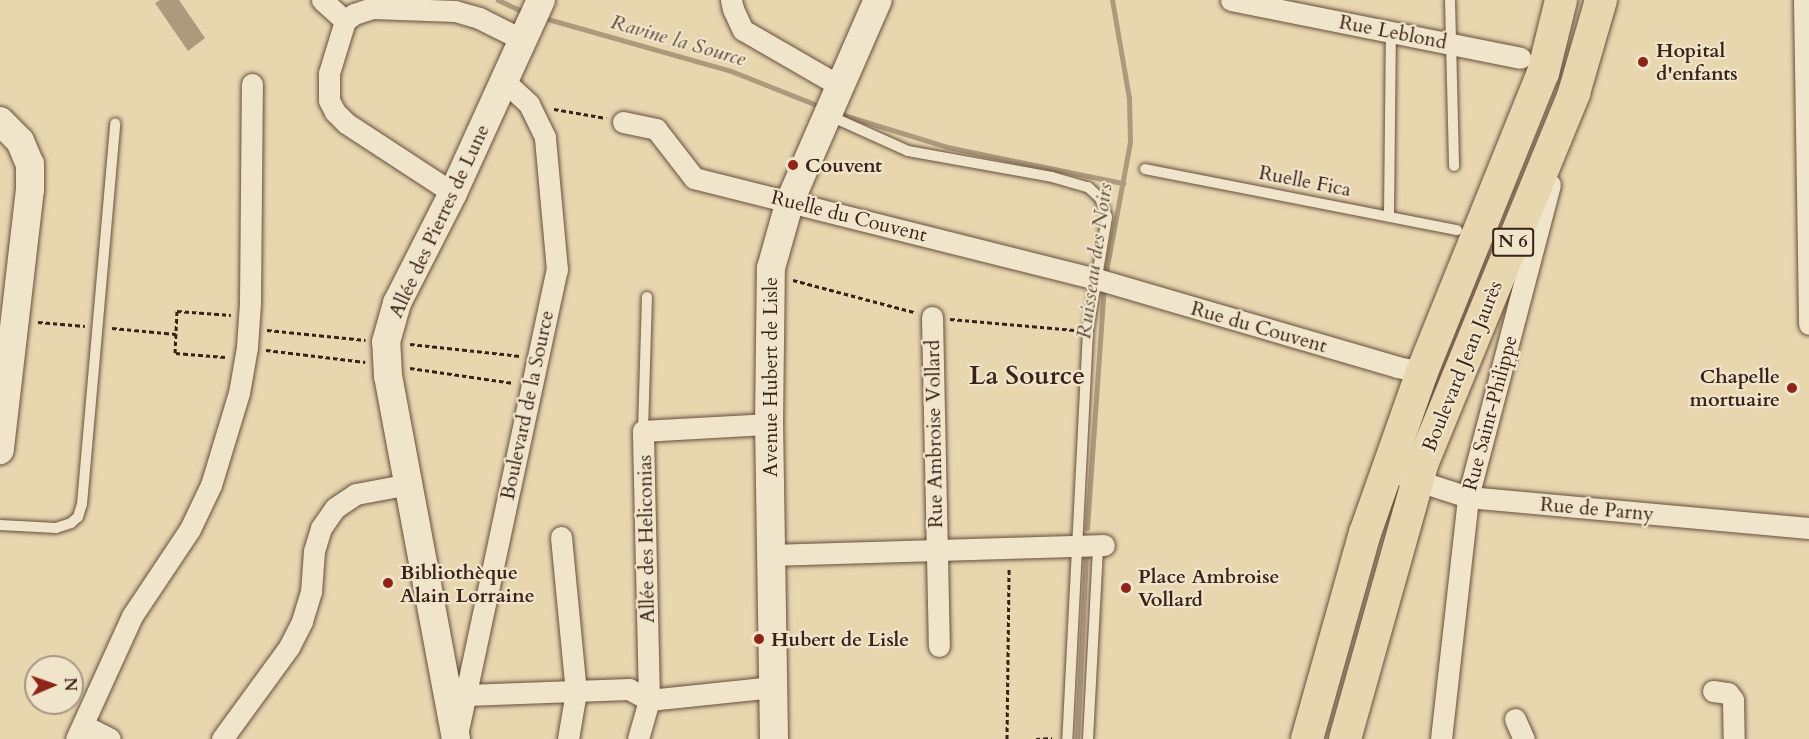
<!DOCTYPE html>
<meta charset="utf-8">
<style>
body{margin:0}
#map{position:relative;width:1809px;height:739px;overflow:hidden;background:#e8d6af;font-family:Cardo,serif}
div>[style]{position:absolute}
.water>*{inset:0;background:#ad997c}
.stream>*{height:5px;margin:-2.5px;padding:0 2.5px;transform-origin:2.5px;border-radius:2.5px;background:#ad997c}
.path>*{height:3px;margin-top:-1.5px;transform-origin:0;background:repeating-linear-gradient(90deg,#3b2219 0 4.5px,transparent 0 7.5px)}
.roads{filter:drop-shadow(0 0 2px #664f3e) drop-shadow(0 0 2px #664f3e)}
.lane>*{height:10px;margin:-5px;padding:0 5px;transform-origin:5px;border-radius:5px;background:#f0e4cb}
.street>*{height:21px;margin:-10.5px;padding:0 10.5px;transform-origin:10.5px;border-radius:10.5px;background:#f0e4cb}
.secondary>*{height:28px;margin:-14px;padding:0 14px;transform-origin:14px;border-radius:14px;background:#f0e4cb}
.primary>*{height:32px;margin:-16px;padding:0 16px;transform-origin:16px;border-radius:16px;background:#e8d6af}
.dots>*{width:16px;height:16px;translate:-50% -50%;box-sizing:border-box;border:3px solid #f0e4cb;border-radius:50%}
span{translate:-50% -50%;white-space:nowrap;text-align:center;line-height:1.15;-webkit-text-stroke:4.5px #f0e4cb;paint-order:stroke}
.shield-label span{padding:2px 4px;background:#f0e4cb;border:2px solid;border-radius:4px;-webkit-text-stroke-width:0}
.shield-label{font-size:18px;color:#3b2219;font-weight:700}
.street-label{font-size:20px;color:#3b2219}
.poi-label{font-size:20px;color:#3b2219;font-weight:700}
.left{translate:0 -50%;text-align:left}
.right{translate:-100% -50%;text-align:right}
.water-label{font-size:21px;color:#5d4637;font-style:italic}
.district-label{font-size:26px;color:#3b2219;font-weight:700}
.north{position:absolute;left:24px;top:655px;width:60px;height:60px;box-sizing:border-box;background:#f0e4cb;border:2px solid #a89684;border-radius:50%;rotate:88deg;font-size:16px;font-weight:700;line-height:24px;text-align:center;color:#3b2219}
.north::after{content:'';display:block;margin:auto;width:21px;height:27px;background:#8f2418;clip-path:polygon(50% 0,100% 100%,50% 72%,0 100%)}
</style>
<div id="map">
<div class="water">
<div style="clip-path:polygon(160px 0,179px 0,205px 38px,188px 51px,155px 3px)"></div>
</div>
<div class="stream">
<div style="left:498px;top:0;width:31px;rotate:25deg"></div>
<div style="left:544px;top:18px;width:194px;rotate:15.8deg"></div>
<div style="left:731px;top:71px;width:89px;rotate:21.7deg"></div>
<div style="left:840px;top:114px;width:112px;rotate:17.1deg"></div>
<div style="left:947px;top:147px;width:180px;rotate:11.6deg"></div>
<div style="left:1105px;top:277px;width:137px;rotate:-79.5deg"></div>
<div style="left:1130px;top:142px;width:44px;rotate:-91.3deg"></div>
<div style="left:1129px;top:98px;width:99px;rotate:-99.8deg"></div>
<div style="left:1087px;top:528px;width:243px;rotate:-86deg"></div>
<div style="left:1077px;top:739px;width:183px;rotate:-87.2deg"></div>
</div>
<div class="path">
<div style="left:554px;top:109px;width:53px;rotate:9.8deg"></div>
<div style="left:793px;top:280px;width:125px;rotate:14.8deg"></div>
<div style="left:950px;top:319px;width:125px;rotate:5deg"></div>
<div style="left:38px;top:322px;width:47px;rotate:4.9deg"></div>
<div style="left:112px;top:328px;width:64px;rotate:5.4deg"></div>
<div style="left:267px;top:330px;width:99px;rotate:5.8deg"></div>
<div style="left:410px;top:344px;width:111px;rotate:6.2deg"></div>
<div style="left:266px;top:350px;width:100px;rotate:6.9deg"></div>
<div style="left:225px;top:357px;width:50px;rotate:-175.4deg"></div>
<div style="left:175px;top:353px;width:42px;rotate:-87.3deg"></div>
<div style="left:177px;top:311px;width:54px;rotate:4.2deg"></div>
<div style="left:410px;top:368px;width:105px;rotate:8.2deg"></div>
<div style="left:1007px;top:739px;width:172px;rotate:-89.3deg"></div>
<div style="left:1036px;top:739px;width:16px;rotate:-4deg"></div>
</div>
<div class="roads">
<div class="lane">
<div style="left:1450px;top:0;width:166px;rotate:88.6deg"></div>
<div style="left:828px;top:115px;width:88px;rotate:24.2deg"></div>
<div style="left:908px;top:151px;width:146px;rotate:10.2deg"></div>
<div style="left:1052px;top:177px;width:37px;rotate:16deg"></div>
<div style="left:1088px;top:187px;width:16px;rotate:43deg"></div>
<div style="left:1100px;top:198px;width:20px;rotate:70deg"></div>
<div style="left:1107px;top:217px;width:116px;rotate:99.5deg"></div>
<div style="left:1088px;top:331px;width:409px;rotate:92.9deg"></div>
<div style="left:1145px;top:169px;width:318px;rotate:11.1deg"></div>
<div style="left:1389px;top:215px;width:183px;rotate:-89.4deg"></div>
<div style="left:643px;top:431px;width:134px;rotate:-88.3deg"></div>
<div style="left:0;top:525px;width:56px;rotate:3.1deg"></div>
<div style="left:56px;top:528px;width:16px;rotate:-18deg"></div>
<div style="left:71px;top:523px;width:9px;rotate:-41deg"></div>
<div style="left:78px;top:517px;width:14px;rotate:-73deg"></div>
<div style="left:82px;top:504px;width:382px;rotate:-85deg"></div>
<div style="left:1088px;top:739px;width:194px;rotate:-87deg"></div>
</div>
<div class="street">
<div style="left:322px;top:0;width:31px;rotate:42deg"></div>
<div style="left:731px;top:0;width:9px;rotate:77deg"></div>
<div style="left:733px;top:9px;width:23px;rotate:65deg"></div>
<div style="left:743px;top:30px;width:112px;rotate:30deg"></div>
<div style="left:1231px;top:0;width:295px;rotate:11.3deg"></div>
<div style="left:1804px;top:0;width:324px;rotate:89.1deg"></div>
<div style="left:623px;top:122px;width:34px;rotate:12deg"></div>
<div style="left:656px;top:129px;width:62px;rotate:52.2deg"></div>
<div style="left:694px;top:178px;width:415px;rotate:14.1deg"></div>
<div style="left:1097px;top:279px;width:313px;rotate:16.3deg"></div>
<div style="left:1397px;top:367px;width:25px;rotate:11deg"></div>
<div style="left:453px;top:193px;width:128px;rotate:-146.8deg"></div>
<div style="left:346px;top:123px;width:16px;rotate:-135deg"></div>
<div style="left:335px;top:112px;width:13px;rotate:-117deg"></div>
<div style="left:329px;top:100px;width:27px;rotate:-90deg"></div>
<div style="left:329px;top:73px;width:54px;rotate:-72.9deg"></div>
<div style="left:345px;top:21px;width:11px;rotate:-38deg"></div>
<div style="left:354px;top:14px;width:20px;rotate:-18deg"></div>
<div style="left:373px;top:8px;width:82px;rotate:2.1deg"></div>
<div style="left:455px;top:11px;width:25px;rotate:16deg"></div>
<div style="left:479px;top:18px;width:49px;rotate:26.6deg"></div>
<div style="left:932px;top:317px;width:329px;rotate:88.8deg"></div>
<div style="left:1406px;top:477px;width:65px;rotate:17.9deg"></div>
<div style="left:1468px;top:497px;width:342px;rotate:5.2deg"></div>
<div style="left:561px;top:537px;width:156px;rotate:84.5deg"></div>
<div style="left:576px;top:692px;width:48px;rotate:99.7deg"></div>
<div style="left:771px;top:555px;width:333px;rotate:-1.7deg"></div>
<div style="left:1713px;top:691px;width:15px;rotate:8deg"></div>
<div style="left:1728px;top:693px;width:9px;rotate:54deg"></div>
<div style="left:1733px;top:700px;width:39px;rotate:89deg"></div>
<div style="left:466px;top:695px;width:163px;rotate:-2.1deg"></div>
<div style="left:629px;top:689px;width:23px;rotate:29deg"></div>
<div style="left:649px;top:700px;width:125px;rotate:-6deg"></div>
<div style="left:1515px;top:719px;width:22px;rotate:66deg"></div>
<div style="left:83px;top:725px;width:30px;rotate:27deg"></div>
<div style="left:458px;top:730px;width:471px;rotate:-77.9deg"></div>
<div style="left:557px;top:270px;width:134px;rotate:-95.2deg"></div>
<div style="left:545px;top:137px;width:37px;rotate:-116deg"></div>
<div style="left:529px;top:104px;width:34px;rotate:-137deg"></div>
<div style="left:76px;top:739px;width:135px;rotate:-65.5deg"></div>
<div style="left:132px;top:616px;width:105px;rotate:-56.3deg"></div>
<div style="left:190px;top:529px;width:49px;rotate:-64.5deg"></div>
<div style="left:211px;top:485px;width:96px;rotate:-73.1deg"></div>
<div style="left:239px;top:393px;width:47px;rotate:-80.1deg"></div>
<div style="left:247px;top:347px;width:44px;rotate:-86.1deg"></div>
<div style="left:250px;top:303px;width:219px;rotate:-89.5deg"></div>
<div style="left:222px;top:739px;width:114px;rotate:-53.9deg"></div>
<div style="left:289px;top:647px;width:29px;rotate:-63deg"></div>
<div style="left:302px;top:621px;width:30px;rotate:-73deg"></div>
<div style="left:311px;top:592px;width:41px;rotate:-85.8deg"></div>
<div style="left:314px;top:551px;width:24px;rotate:-73deg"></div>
<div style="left:321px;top:528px;width:24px;rotate:-55deg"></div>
<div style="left:335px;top:508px;width:25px;rotate:-34deg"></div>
<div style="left:356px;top:494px;width:54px;rotate:-10.7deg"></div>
<div style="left:638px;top:739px;width:41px;rotate:-74.2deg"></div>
<div style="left:649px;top:700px;width:269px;rotate:-91.3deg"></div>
<div style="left:643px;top:431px;width:126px;rotate:-3.2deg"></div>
<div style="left:1441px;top:739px;width:244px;rotate:-83.6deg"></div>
<div style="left:1468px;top:497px;width:323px;rotate:-75.3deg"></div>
</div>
<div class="secondary">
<div style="left:0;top:121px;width:28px;rotate:45deg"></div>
<div style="left:20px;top:141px;width:25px;rotate:67deg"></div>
<div style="left:30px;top:164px;width:25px;rotate:90deg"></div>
<div style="left:30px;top:189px;width:263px;rotate:96.6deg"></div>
<div style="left:456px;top:739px;width:369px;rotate:-100.6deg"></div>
<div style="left:388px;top:376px;width:34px;rotate:-93deg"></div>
<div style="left:386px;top:342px;width:41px;rotate:-74.2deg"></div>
<div style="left:397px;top:303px;width:123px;rotate:-63deg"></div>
<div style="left:453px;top:193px;width:212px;rotate:-65.5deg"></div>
<div style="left:774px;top:739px;width:315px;rotate:-90.9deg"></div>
<div style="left:769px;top:424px;width:156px;rotate:-89.3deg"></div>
<div style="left:771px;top:268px;width:70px;rotate:-74.2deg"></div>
<div style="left:790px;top:201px;width:219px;rotate:-66.4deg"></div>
</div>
<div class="primary">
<div style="left:1307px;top:739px;width:214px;rotate:-74.3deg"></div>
<div style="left:1365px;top:533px;width:171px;rotate:-70.5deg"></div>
<div style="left:1422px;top:372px;width:323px;rotate:-68deg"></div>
<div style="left:1543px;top:73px;width:75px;rotate:-76.1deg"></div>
<div style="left:1345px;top:739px;width:288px;rotate:-74.3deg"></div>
<div style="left:1423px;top:462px;width:399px;rotate:-67.7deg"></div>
<div style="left:1574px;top:93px;width:97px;rotate:-73.8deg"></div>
</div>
</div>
<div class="dots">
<div style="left:1643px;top:62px;background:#8f2418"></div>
<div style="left:793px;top:165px;background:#8f2418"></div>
<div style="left:1792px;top:388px;background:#8f2418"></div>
<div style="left:388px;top:583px;background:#8f2418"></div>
<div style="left:1126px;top:588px;background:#8f2418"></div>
<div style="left:759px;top:639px;background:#8f2418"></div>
</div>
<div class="shield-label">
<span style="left:1513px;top:242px">N 6</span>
</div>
<div class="street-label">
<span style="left:1393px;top:32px;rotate:11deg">Rue Leblond</span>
<span style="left:1305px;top:181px;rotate:11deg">Ruelle Fica</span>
<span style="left:849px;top:216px;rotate:14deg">Ruelle du Couvent</span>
<span style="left:439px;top:221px;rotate:-65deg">Allée des Pierres de Lune</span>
<span style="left:1259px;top:327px;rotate:16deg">Rue du Couvent</span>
<span style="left:1462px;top:366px;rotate:-68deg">Boulevard Jean Jaurès</span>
<span style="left:770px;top:377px;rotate:-90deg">Avenue Hubert de Lisle</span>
<span style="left:527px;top:405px;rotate:-78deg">Boulevard de la Source</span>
<span style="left:1490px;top:413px;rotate:-75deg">Rue Saint-Philippe</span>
<span style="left:934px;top:434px;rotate:-91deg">Rue Ambroise Vollard</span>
<span style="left:1597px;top:509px;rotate:5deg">Rue de Parny</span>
<span style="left:646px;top:539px;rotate:-91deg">Allée des Heliconias</span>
</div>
<div class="poi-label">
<span class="left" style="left:1656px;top:62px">Hopital<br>d'enfants</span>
<span class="left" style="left:805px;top:165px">Couvent</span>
<span class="right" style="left:1780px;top:388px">Chapelle<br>mortuaire</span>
<span class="left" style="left:400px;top:584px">Bibliothèque<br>Alain Lorraine</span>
<span class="left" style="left:1138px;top:588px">Place Ambroise<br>Vollard</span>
<span class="left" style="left:771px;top:639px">Hubert de Lisle</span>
</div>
<div class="water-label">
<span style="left:678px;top:41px;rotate:16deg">Ravine la Source</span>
<span style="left:1095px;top:261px;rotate:-82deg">Ruisseau des Noirs</span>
</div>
<div class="district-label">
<span style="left:1027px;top:376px">La Source</span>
</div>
<div class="north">N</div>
</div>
